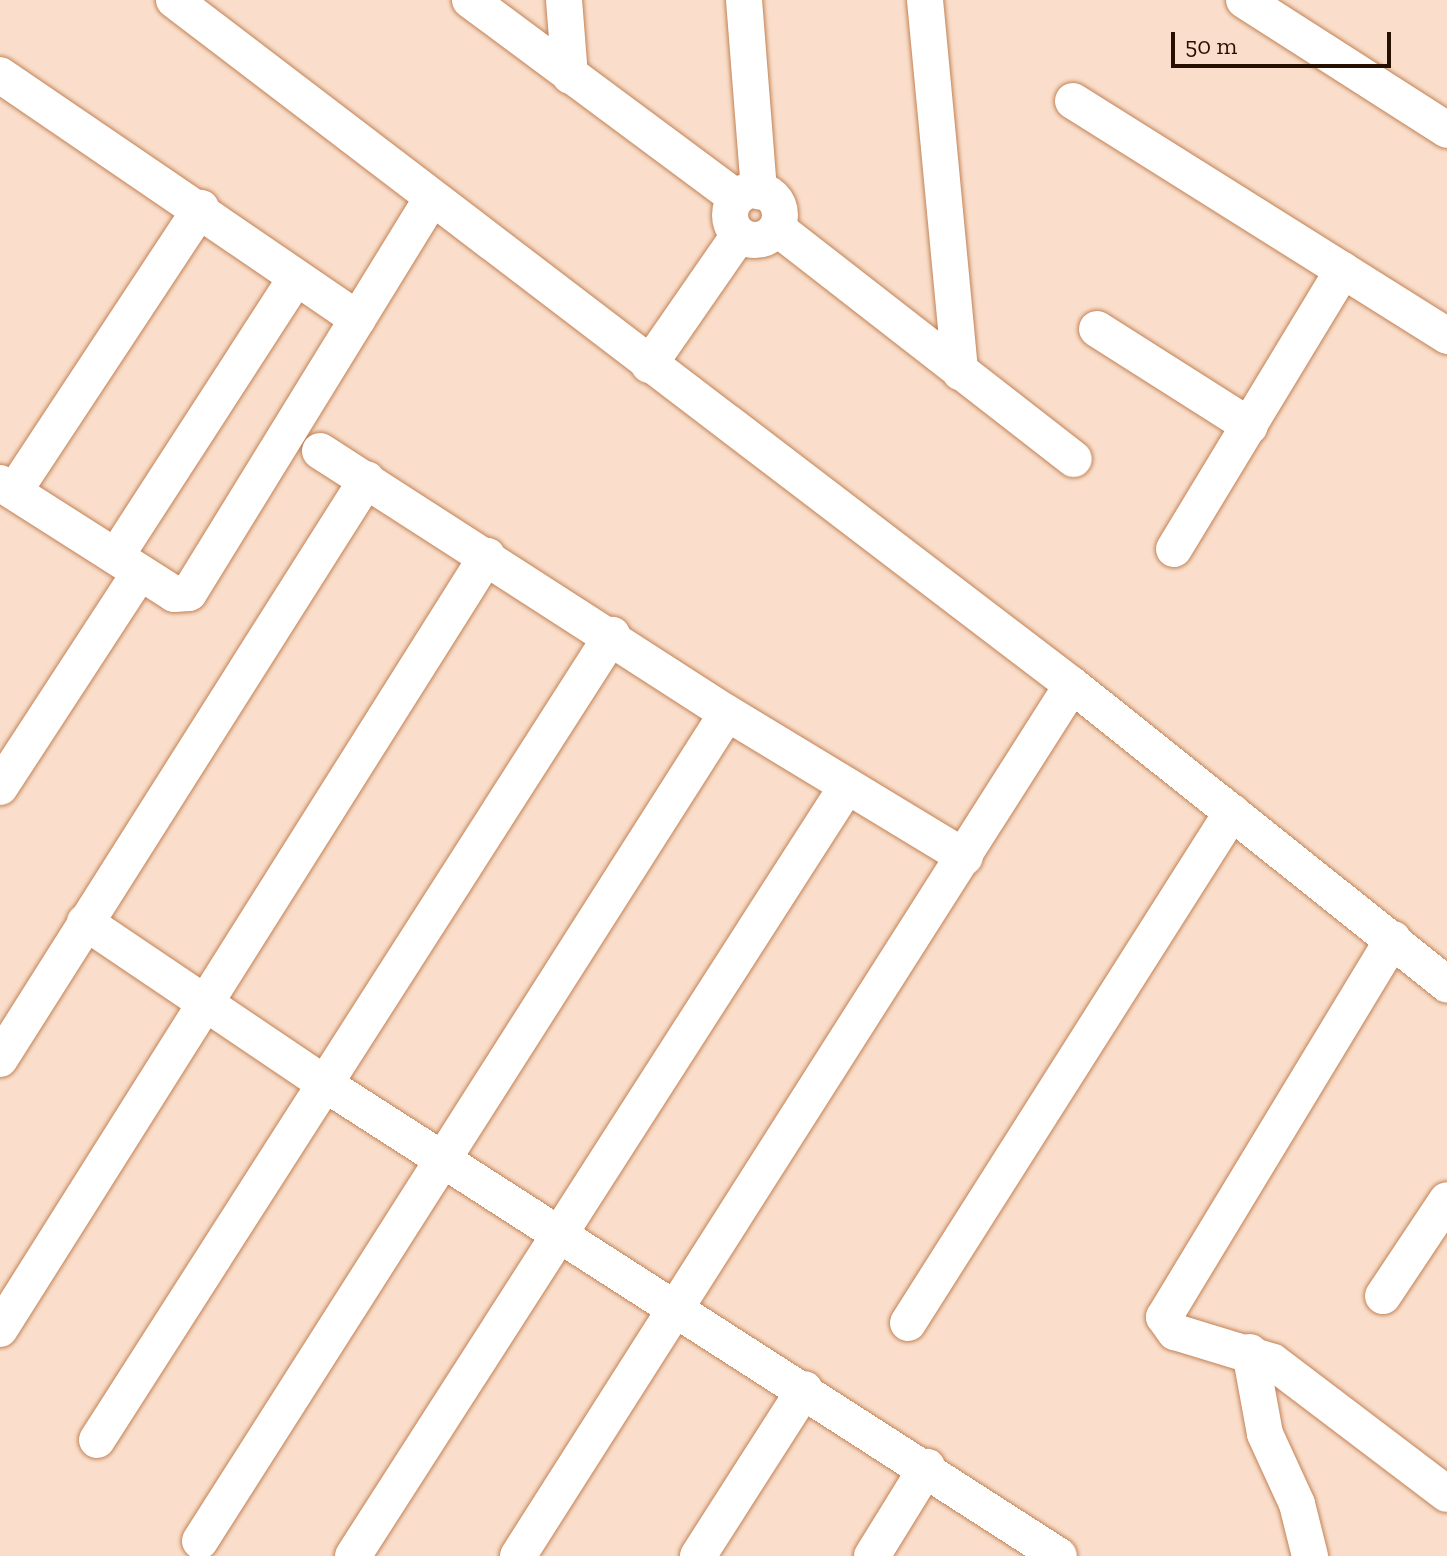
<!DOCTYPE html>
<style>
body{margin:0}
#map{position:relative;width:1447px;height:1556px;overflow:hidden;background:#fadecb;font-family:"Zilla Slab",serif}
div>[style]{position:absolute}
.roads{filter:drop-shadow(0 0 2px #c28255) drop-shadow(0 0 2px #c28255)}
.minor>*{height:36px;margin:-18px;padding:0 18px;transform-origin:18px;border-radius:18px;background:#fff}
.minor>.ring{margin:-18px;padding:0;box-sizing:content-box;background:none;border:36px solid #fff;border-radius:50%}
span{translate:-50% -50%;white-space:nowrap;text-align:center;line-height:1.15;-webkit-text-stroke:7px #fadecb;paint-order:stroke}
.scale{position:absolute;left:1171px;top:32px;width:220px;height:36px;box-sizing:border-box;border:4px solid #270f00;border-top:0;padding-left:10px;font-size:24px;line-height:28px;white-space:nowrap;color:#270f00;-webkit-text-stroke:6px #fadecb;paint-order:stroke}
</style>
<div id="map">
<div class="roads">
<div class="minor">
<div style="left:174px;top:0;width:1129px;rotate:37.34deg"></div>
<div style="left:1072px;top:685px;width:480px;rotate:38.6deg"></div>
<div style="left:470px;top:0;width:332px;rotate:36.6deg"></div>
<div style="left:564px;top:0;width:76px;rotate:85.5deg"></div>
<div style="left:744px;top:0;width:192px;rotate:85.5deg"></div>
<div style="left:925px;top:0;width:374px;rotate:84.6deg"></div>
<div style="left:1244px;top:0;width:241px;rotate:32.6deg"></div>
<div style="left:0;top:75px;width:433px;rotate:34.3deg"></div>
<div style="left:1073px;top:101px;width:442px;rotate:32.1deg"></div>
<div class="ring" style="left:730px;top:190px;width:14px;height:14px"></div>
<div style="left:777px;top:228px;width:376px;rotate:37.9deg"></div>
<div style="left:1097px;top:329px;width:181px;rotate:32.4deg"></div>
<div style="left:649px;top:365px;width:158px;rotate:-55.3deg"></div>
<div style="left:320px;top:451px;width:484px;rotate:32.8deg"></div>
<div style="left:727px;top:713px;width:278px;rotate:31.2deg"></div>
<div style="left:0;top:483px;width:206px;rotate:32.5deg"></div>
<div style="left:174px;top:594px;width:15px;rotate:-4deg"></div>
<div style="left:189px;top:593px;width:464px;rotate:-58.4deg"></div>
<div style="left:15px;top:490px;width:338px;rotate:-56.6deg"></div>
<div style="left:1174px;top:549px;width:326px;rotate:-58.8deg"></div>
<div style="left:116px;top:556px;width:331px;rotate:-57.1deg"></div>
<div style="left:0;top:787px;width:254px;rotate:-56.9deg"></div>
<div style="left:85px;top:922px;width:286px;rotate:34deg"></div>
<div style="left:322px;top:1082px;width:876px;rotate:32.75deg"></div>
<div style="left:1393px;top:939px;width:442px;rotate:121.2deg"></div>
<div style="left:1164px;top:1317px;width:19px;rotate:54deg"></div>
<div style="left:1175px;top:1332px;width:102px;rotate:17deg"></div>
<div style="left:1273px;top:1362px;width:218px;rotate:37.2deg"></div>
<div style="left:0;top:1059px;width:686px;rotate:-57.68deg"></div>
<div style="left:1383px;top:1296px;width:115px;rotate:-56.3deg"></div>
<div style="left:908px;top:1323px;width:605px;rotate:-57.62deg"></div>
<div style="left:0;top:1329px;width:914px;rotate:-57.79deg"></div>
<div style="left:1250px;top:1352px;width:83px;rotate:79.6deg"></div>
<div style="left:1265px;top:1434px;width:77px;rotate:65.4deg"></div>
<div style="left:1297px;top:1504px;width:54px;rotate:76deg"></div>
<div style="left:97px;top:1440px;width:956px;rotate:-57.39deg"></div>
<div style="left:200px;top:1541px;width:981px;rotate:-57.52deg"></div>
<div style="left:353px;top:1556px;width:915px;rotate:-57.32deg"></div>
<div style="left:518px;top:1556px;width:1032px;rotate:-57.54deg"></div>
<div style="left:698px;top:1556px;width:198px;rotate:-57.4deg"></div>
<div style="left:872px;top:1556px;width:105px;rotate:-58.3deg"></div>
</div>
</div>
<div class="scale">50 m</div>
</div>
